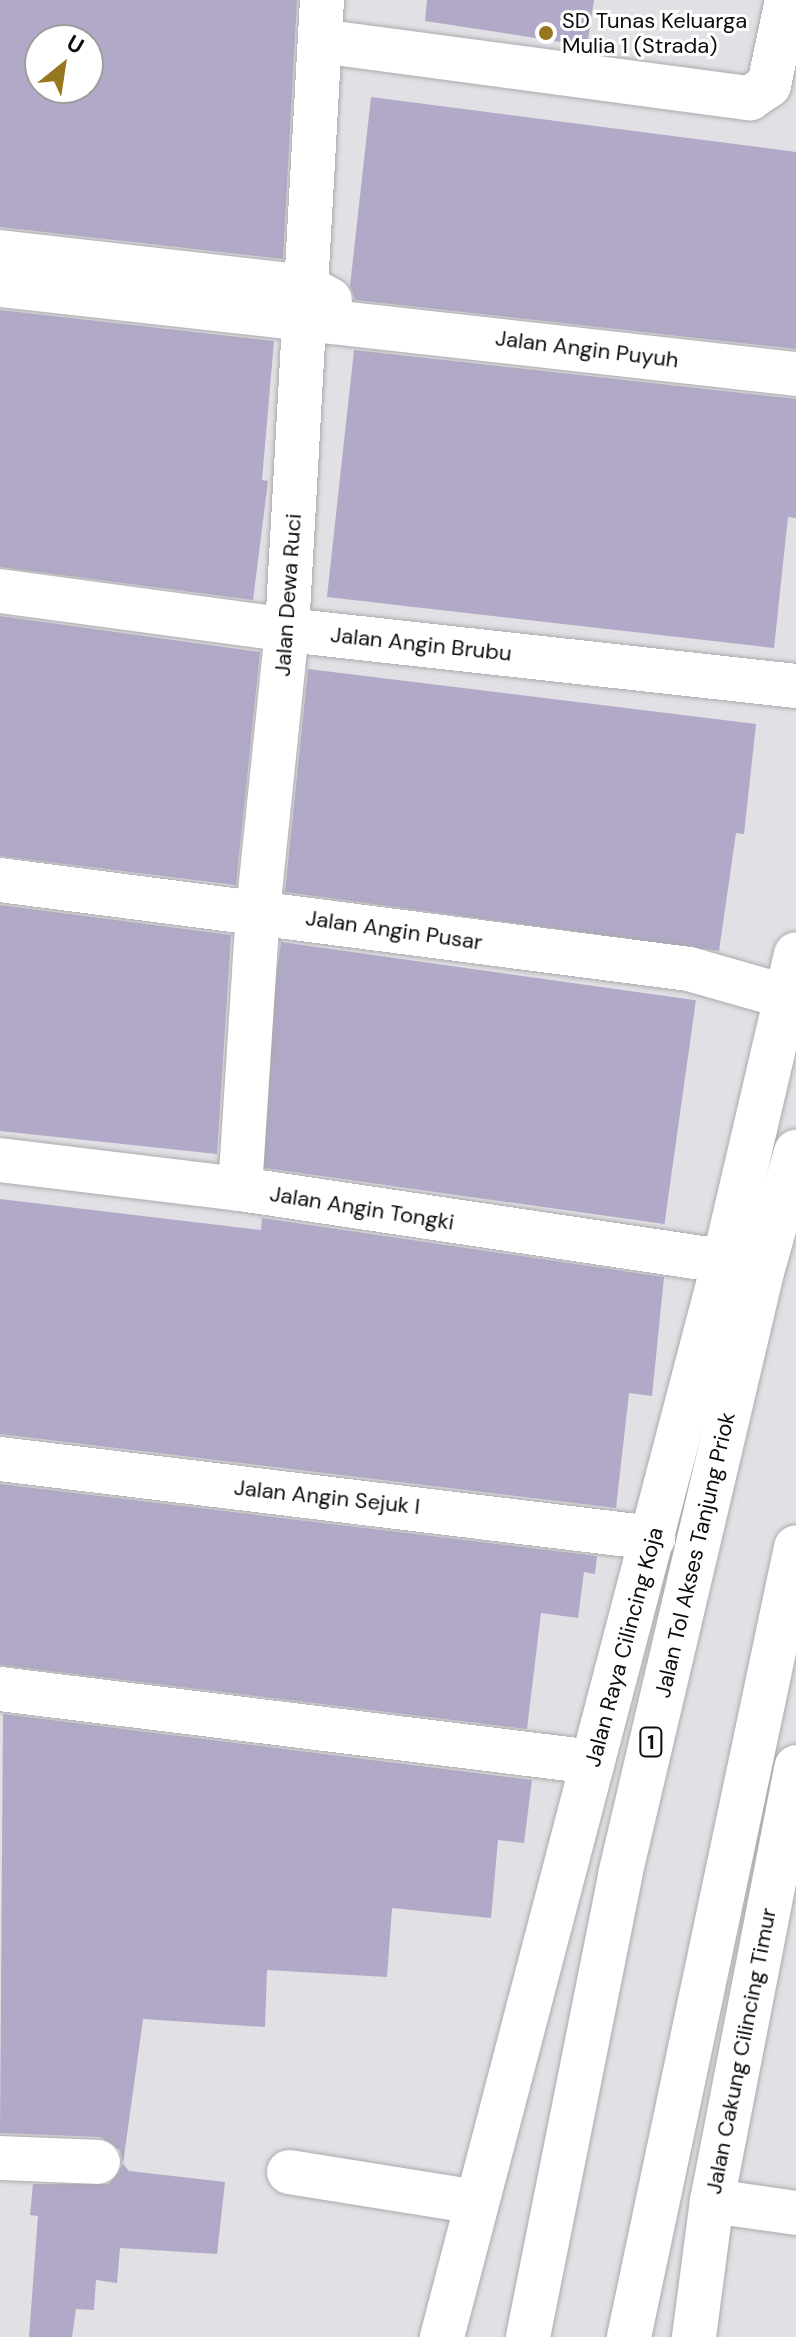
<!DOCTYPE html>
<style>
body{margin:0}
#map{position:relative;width:796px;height:2337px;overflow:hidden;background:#e1e0e4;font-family:"DM Sans",sans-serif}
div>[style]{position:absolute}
.building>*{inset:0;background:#b1a9c7;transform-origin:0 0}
.roads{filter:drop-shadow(0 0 2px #abaaae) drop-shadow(0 0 2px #abaaae)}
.street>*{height:44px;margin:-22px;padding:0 22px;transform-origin:22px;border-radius:22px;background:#fff}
.highway>*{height:44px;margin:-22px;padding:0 22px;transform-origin:22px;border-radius:22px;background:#fff}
.dots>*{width:22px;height:22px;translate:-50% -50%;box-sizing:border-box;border:4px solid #fff;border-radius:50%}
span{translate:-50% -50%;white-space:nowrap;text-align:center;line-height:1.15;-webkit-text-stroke:6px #fff;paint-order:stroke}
.shield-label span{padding:2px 6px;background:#fff;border:2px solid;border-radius:6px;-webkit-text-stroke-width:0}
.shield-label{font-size:20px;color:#0c0c0d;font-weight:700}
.poi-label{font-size:22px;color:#0c0c0d}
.left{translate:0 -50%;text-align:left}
.street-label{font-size:22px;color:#0c0c0d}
.north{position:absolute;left:24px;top:24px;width:80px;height:80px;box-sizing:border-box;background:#fff;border:2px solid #9e9e9e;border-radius:50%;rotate:30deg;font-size:22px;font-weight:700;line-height:32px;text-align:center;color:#0c0c0d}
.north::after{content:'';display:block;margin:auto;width:28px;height:36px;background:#96771f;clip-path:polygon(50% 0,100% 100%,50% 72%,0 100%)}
</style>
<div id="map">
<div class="building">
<div style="clip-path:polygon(evenodd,0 0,297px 0,283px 259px,0 227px,0 0,40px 40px,88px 40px,88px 88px,40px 88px,40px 40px)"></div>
<div style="clip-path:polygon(427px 0,594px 0,587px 46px,425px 21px)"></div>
<div style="clip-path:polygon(371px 97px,796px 152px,796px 349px,355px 300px,350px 286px)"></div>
<div style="clip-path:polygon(0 310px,274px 341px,262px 480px,268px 481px,253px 600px,0 567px)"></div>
<div style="clip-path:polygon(354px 350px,796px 399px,796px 518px,788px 517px,774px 648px,327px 597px)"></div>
<div style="clip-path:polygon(0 616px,260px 652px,236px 885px,0 856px)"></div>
<div style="clip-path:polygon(308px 669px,756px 724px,744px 834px,736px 833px,719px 951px,285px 892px)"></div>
<div style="clip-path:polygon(0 905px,231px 935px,217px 1154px,0 1131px)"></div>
<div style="left:281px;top:942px;width:419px;height:226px;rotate:8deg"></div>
<div style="clip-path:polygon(0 1199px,261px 1230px,262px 1218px,664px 1277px,652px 1396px,629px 1393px,616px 1508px,0 1434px)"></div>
<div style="clip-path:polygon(0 1484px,597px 1556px,595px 1574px,584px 1572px,578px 1618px,541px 1613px,527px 1729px,0 1665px)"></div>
<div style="clip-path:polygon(3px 1714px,532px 1780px,524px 1843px,498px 1840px,491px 1918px,392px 1908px,387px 1977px,267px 1970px,265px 2027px,143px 2019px,123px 2164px,120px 2150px,100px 2137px,0 2133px)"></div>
<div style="clip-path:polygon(123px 2164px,129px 2171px,225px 2182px,217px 2254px,120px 2248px,117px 2283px,96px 2280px,94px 2310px,76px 2309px,72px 2337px,29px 2337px,38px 2216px,30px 2215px,33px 2184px,109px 2184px)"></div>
</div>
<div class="roads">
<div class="street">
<div style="left:320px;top:41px;width:434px;rotate:7.6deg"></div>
<div style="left:750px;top:98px;width:23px;rotate:-34deg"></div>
<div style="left:769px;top:85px;width:87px;rotate:-78deg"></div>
<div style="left:0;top:252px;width:308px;rotate:6.5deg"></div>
<div style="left:306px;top:287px;width:27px;rotate:28deg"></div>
<div style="left:0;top:285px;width:801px;rotate:6.38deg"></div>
<div style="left:0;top:591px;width:290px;rotate:7.7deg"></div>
<div style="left:287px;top:630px;width:512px;rotate:6.28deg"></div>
<div style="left:0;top:880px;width:695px;rotate:7.36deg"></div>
<div style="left:689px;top:969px;width:99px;rotate:15.9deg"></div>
<div style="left:0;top:1160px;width:242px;rotate:6.9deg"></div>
<div style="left:240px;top:1189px;width:489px;rotate:8.5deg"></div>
<div style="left:240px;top:1189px;width:279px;rotate:-86.3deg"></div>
<div style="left:258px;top:911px;width:282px;rotate:-84.1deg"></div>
<div style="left:287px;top:630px;width:631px;rotate:-86.82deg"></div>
<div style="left:0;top:1459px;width:658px;rotate:6.9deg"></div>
<div style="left:0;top:1689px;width:597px;rotate:7.02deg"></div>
<div style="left:0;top:2158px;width:98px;rotate:2.3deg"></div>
<div style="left:289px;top:2172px;width:190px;rotate:9.1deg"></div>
<div style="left:712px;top:2201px;width:85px;rotate:8.1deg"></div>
</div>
<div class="highway">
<div style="left:442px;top:2337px;width:1112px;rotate:-75.31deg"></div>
<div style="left:724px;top:1261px;width:315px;rotate:-76.8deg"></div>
<div style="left:528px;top:2337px;width:471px;rotate:-78.7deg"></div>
<div style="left:620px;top:1875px;width:619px;rotate:-76.75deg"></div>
<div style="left:762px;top:1272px;width:125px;rotate:-74.2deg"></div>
<div style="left:629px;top:2337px;width:807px;rotate:-78.06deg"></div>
<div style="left:694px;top:2337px;width:137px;rotate:-82.5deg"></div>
<div style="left:712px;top:2201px;width:442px;rotate:-79deg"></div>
</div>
</div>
<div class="dots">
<div style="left:546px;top:33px;background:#96771f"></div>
</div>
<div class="shield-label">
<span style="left:651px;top:1742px">1</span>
</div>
<div class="poi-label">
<span class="left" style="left:562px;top:33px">SD Tunas Keluarga<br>Mulia 1 (Strada)</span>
</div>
<div class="street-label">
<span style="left:587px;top:349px;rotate:7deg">Jalan Angin Puyuh</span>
<span style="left:288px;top:595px;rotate:-86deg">Jalan Dewa Ruci</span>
<span style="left:421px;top:644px;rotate:6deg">Jalan Angin Brubu</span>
<span style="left:394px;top:930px;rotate:8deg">Jalan Angin Pusar</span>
<span style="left:362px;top:1208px;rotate:9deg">Jalan Angin Tongki</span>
<span style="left:327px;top:1497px;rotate:6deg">Jalan Angin Sejuk I</span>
<span style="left:695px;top:1555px;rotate:-77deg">Jalan Tol Akses Tanjung Priok</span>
<span style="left:624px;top:1647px;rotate:-75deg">Jalan Raya Cilincing Koja</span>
<span style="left:741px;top:2051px;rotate:-79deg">Jalan Cakung Cilincing Timur</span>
</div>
<div class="north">U</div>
</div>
